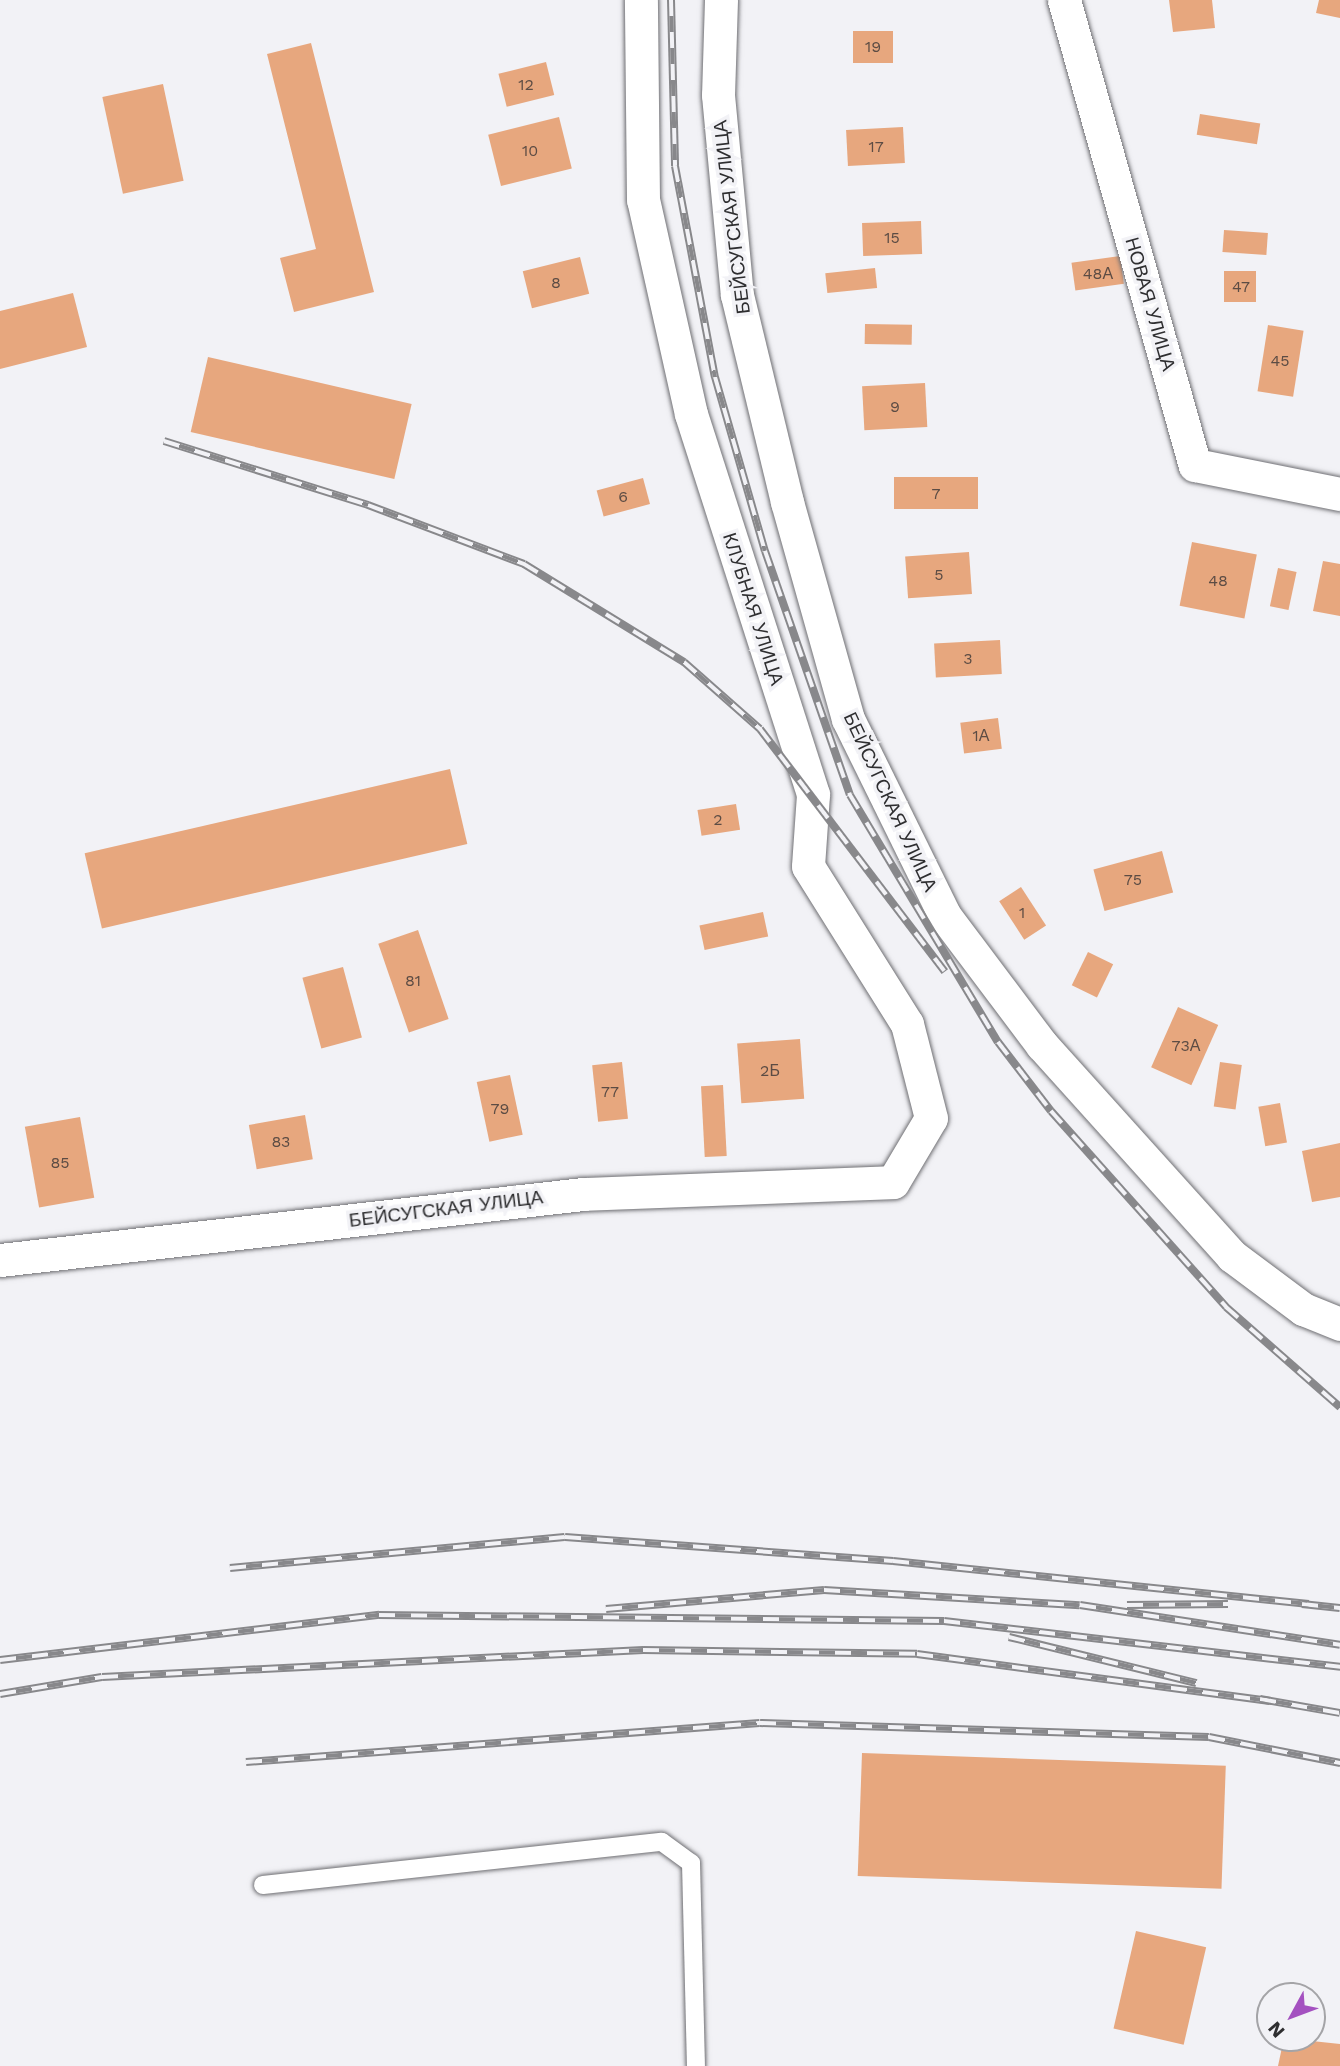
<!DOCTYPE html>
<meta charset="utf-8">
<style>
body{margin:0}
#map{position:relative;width:1340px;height:2066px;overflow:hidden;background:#f2f2f6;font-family:"Work Sans",sans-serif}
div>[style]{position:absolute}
.building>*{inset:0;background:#e7a77e;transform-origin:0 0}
.roads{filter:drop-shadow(0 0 2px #6f6f73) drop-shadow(0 0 2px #6f6f73)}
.service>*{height:18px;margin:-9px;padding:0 9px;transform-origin:9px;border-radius:9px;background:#fff}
.minor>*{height:33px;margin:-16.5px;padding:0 16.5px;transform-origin:16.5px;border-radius:16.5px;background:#fff}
.rail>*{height:8px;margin-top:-4px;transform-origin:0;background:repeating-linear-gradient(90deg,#f2f2f6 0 16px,#88888b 0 32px);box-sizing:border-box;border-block:2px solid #88888b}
span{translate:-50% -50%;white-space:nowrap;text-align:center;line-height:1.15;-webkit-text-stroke:7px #f2f2f6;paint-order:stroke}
.number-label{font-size:16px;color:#5c4c44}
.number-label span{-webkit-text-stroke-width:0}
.street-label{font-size:19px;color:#2e2e30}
.north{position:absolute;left:1256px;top:1982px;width:70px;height:70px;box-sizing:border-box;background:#f2f2f6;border:2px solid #a4a4a7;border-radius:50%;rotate:229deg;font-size:19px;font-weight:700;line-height:28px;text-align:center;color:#2e2e30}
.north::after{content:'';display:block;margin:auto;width:24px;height:32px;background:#a451c0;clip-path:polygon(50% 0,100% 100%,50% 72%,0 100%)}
</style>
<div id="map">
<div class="building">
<div style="clip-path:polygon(1169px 0,1212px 0,1215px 28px,1173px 32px)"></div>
<div style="clip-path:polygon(1319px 0,1340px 0,1340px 18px,1316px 13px)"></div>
<div style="left:853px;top:31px;width:40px;height:32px"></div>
<div style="clip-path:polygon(311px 43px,374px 292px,294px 312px,280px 258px,316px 249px,267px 54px)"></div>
<div style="left:546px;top:62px;width:34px;height:49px;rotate:76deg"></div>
<div style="left:163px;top:84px;width:99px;height:62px;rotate:78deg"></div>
<div style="left:1200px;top:114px;width:61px;height:21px;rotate:9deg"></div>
<div style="left:559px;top:117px;width:53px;height:73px;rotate:76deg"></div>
<div style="left:903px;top:127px;width:36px;height:57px;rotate:87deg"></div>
<div style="left:921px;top:221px;width:33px;height:59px;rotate:88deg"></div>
<div style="left:1224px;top:230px;width:44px;height:22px;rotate:4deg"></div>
<div style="left:1120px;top:256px;width:28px;height:49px;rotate:82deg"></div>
<div style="left:580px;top:257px;width:38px;height:59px;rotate:76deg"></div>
<div style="left:875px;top:268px;width:20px;height:50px;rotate:84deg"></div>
<div style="left:1224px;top:271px;width:32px;height:31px"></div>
<div style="clip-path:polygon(73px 293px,87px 347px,0 369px,0 311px)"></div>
<div style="left:865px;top:324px;width:47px;height:20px;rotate:1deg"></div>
<div style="left:1268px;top:325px;width:36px;height:67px;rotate:9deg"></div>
<div style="left:208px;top:357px;width:209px;height:77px;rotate:13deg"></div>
<div style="left:925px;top:383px;width:44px;height:63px;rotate:87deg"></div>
<div style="left:978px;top:477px;width:32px;height:84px;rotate:90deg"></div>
<div style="left:643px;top:478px;width:27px;height:48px;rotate:75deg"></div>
<div style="left:1192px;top:542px;width:66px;height:65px;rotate:11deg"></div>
<div style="left:969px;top:552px;width:42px;height:64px;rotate:86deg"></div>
<div style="clip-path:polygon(1323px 561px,1340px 564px,1340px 616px,1313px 611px)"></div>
<div style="left:1278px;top:568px;width:19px;height:39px;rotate:12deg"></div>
<div style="left:1000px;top:640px;width:34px;height:66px;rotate:87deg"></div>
<div style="left:998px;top:718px;width:31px;height:38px;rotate:83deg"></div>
<div style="left:450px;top:769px;width:77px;height:375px;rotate:77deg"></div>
<div style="left:736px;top:804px;width:26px;height:39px;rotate:81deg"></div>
<div style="left:1162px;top:851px;width:43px;height:71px;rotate:75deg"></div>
<div style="left:1021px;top:887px;width:46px;height:26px;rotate:57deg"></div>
<div style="left:763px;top:912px;width:25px;height:65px;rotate:78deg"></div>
<div style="left:418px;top:930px;width:94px;height:42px;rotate:71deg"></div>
<div style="left:1088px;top:952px;width:28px;height:37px;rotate:26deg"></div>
<div style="left:343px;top:967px;width:73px;height:42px;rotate:75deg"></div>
<div style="left:1178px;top:1007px;width:44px;height:66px;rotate:24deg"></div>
<div style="left:800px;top:1039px;width:60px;height:63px;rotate:86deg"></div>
<div style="left:622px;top:1062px;width:57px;height:30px;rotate:84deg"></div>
<div style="left:1220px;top:1062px;width:22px;height:45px;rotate:8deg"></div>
<div style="left:510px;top:1075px;width:61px;height:34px;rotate:78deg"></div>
<div style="left:723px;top:1085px;width:71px;height:22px;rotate:87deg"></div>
<div style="left:1280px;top:1103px;width:40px;height:22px;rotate:80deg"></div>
<div style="left:305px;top:1115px;width:45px;height:57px;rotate:80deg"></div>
<div style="left:80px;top:1117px;width:82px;height:56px;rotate:80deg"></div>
<div style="clip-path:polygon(1340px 1143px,1340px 1197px,1312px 1202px,1302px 1151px)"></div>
<div style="left:862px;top:1753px;width:364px;height:123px;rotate:2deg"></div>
<div style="left:1136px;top:1931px;width:72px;height:100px;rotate:13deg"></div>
<div style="clip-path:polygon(1284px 2038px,1340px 2044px,1340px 2066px,1278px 2066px)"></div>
</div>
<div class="roads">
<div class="service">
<div style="left:263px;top:1885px;width:401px;rotate:-6.2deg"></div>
<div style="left:662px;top:1842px;width:36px;rotate:36deg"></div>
<div style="left:691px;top:1863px;width:203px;rotate:88.6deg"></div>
</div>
<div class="minor">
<div style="left:721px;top:0;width:95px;rotate:91.8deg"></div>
<div style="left:718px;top:95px;width:201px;rotate:84.6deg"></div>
<div style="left:737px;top:295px;width:213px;rotate:76.4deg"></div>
<div style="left:787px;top:502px;width:225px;rotate:74.3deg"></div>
<div style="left:848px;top:719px;width:220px;rotate:63.8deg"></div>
<div style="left:945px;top:916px;width:161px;rotate:53.1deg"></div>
<div style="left:1042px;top:1045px;width:284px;rotate:48deg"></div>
<div style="left:1232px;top:1256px;width:89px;rotate:36.7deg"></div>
<div style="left:1303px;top:1309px;width:40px;rotate:22deg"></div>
<div style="left:1064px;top:0;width:483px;rotate:74.3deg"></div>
<div style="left:1195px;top:465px;width:148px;rotate:11.3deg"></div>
<div style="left:0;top:1260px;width:587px;rotate:-6.46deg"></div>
<div style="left:583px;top:1194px;width:310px;rotate:-2.2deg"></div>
<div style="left:893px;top:1182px;width:74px;rotate:-59.3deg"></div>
<div style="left:931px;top:1118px;width:97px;rotate:-104.3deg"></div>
<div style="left:907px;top:1024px;width:186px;rotate:-122.1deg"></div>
<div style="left:808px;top:866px;width:72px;rotate:-86deg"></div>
<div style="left:813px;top:794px;width:399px;rotate:-107.8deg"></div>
<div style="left:691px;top:414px;width:219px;rotate:-102.6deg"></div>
<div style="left:643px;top:200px;width:200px;rotate:-90.6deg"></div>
</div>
</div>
<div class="rail">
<div style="left:671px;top:0;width:166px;rotate:88.6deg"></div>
<div style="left:675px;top:166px;width:215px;rotate:79.3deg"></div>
<div style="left:715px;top:377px;width:181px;rotate:74deg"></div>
<div style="left:765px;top:551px;width:258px;rotate:70.8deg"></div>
<div style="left:850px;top:795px;width:288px;rotate:59.1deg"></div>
<div style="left:998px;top:1042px;width:87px;rotate:52.5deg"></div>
<div style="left:1051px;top:1111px;width:263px;rotate:48.2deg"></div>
<div style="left:1226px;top:1307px;width:152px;rotate:41.3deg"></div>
<div style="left:164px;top:441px;width:214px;rotate:17.4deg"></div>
<div style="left:368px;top:505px;width:167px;rotate:20.7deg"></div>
<div style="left:524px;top:564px;width:188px;rotate:31.5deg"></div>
<div style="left:684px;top:662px;width:101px;rotate:41.4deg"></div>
<div style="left:760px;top:729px;width:305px;rotate:52.7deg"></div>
<div style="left:230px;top:1568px;width:336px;rotate:-5.3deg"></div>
<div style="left:565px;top:1537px;width:329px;rotate:4.2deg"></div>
<div style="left:893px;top:1561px;width:418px;rotate:5.9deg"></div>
<div style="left:1302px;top:1604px;width:38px;rotate:6deg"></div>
<div style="left:1127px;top:1605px;width:101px;rotate:-0.6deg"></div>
<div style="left:606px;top:1609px;width:219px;rotate:-5deg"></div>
<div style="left:824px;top:1590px;width:256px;rotate:3.4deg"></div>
<div style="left:1080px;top:1605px;width:263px;rotate:8.7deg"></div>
<div style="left:1009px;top:1637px;width:193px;rotate:13.8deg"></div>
<div style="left:0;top:1660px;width:382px;rotate:-6.8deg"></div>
<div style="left:379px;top:1615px;width:565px;rotate:0.61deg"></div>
<div style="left:944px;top:1621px;width:399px;rotate:6.6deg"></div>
<div style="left:0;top:1694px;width:103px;rotate:-9.5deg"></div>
<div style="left:102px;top:1677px;width:542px;rotate:-2.86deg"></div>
<div style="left:643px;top:1650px;width:274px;rotate:0.8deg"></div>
<div style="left:917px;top:1654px;width:356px;rotate:7.6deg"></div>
<div style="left:1260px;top:1699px;width:81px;rotate:9.9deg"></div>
<div style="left:246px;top:1762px;width:515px;rotate:-4.34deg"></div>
<div style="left:760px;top:1723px;width:449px;rotate:1.8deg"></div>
<div style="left:1209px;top:1737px;width:134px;rotate:11.2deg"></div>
</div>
<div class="number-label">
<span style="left:873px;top:47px">19</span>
<span style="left:526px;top:85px">12</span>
<span style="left:876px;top:147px">17</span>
<span style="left:530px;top:151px">10</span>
<span style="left:892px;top:238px">15</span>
<span style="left:1098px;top:274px">48А</span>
<span style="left:556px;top:283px">8</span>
<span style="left:1241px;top:287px">47</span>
<span style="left:1280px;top:361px">45</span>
<span style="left:895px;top:407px">9</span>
<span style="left:936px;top:494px">7</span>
<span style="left:623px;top:497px">6</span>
<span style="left:939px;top:575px">5</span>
<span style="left:1218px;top:581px">48</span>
<span style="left:968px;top:659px">3</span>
<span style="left:981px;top:736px">1А</span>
<span style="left:718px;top:820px">2</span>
<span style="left:1133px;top:880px">75</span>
<span style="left:1022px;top:913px">1</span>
<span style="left:413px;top:981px">81</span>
<span style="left:1186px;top:1046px">73А</span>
<span style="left:770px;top:1071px">2Б</span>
<span style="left:610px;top:1092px">77</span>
<span style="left:500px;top:1109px">79</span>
<span style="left:281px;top:1142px">83</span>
<span style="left:60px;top:1163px">85</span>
</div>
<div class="street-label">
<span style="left:732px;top:217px;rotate:-97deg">БЕЙСУГСКАЯ УЛИЦА</span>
<span style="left:1150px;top:304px;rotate:74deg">НОВАЯ УЛИЦА</span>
<span style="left:753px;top:609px;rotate:72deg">КЛУБНАЯ УЛИЦА</span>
<span style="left:890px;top:802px;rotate:65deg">БЕЙСУГСКАЯ УЛИЦА</span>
<span style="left:446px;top:1209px;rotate:-7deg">БЕЙСУГСКАЯ УЛИЦА</span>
</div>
<div class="north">N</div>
</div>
